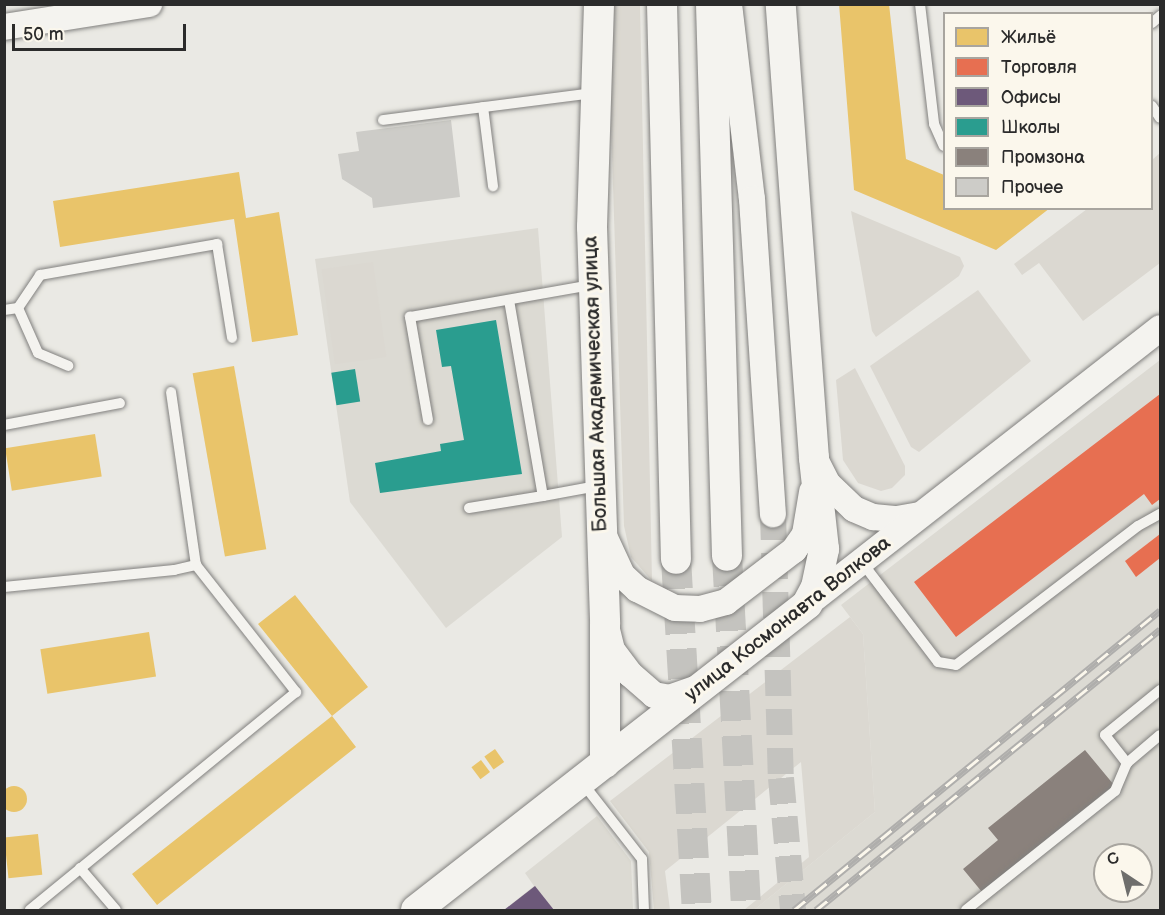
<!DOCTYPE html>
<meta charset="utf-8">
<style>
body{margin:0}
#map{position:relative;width:1165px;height:915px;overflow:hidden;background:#eae9e4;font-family:"Balsamiq Sans",sans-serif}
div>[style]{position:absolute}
.built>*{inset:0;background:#dcdad3}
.green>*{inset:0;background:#dbd8d1;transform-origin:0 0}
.homes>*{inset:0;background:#e9c46a;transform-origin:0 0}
.round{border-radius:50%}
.shops>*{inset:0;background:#e76f51}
.offices>*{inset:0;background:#6d597a}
.schools>*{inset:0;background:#2a9d8f;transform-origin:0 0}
.industry>*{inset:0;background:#8a817c}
.building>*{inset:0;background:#cdccc8}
.tertiary-tunnel>*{height:26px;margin-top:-13px;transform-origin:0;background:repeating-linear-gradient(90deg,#c4c3bf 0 26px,transparent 0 39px)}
.secondary-tunnel>*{height:30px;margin-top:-15px;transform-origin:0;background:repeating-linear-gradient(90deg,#c4c3bf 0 30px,transparent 0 45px)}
.roads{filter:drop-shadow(0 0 2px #81807e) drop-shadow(0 0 2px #81807e)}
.service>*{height:10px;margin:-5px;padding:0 5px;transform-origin:5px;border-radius:5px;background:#f4f3ef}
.tertiary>*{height:26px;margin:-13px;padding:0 13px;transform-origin:13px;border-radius:13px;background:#f4f3ef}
.secondary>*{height:30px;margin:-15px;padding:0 15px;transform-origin:15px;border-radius:15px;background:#f4f3ef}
.rail>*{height:7px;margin-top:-3.5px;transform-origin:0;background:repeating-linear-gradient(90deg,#fbf7ec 0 14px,#afaeac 0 28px);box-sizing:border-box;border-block:2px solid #afaeac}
span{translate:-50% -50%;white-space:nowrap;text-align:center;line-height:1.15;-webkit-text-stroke:6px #fbf7ec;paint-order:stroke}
.street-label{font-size:20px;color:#2b2b2b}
.frame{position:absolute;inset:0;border:6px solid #2b2b2b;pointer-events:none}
.legend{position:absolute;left:943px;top:12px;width:210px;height:198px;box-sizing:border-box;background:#fbf7ec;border:2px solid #a8a59f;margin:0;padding:8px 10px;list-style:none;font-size:18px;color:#2b2b2b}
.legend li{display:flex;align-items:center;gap:12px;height:30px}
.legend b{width:30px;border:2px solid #a8a59f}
.north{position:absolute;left:1093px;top:843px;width:60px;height:60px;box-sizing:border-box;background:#fbf7ec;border:2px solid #a8a59f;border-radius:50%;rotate:325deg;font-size:16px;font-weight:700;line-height:24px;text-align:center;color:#2b2b2b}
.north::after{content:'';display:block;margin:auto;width:21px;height:27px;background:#6e6e6c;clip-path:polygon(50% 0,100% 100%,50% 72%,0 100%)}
.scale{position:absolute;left:12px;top:24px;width:174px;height:27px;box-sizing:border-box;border:3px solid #2b2b2b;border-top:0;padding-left:8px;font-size:18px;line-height:21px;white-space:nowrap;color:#2b2b2b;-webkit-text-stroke:4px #fbf7ec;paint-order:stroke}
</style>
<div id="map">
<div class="built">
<div style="clip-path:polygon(538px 228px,562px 537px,446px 628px,350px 502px,315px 259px)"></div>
<div style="clip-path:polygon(evenodd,1160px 360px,1160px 910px,754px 910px,875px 812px,863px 634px,841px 605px,1160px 360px,1105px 855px,1141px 855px,1141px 891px,1105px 891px,1105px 855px)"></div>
<div style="clip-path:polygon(597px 816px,631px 861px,633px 910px,504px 910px,534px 886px,525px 873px)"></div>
</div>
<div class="green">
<div style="clip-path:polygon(611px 5px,640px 5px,652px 581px,631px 557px,624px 526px,609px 61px)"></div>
<div style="clip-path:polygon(1160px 153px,1160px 263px,1083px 321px,1039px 263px,1022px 275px,1014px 264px,1087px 209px,1152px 208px,1152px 160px)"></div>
<div style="clip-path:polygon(851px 211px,960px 257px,964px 266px,959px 276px,876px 337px,872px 331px)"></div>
<div style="left:373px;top:262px;width:96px;height:52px;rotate:82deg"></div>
<div style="clip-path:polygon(978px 290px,1031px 361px,919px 452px,911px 447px,870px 366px)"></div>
<div style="clip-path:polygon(855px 368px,905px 466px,905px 475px,892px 488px,881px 491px,858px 483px,843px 460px,836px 380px)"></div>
<div style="clip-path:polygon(850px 617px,863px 634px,875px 812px,754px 910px,744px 910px,809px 857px,801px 762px,665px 871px,670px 910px,654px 910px,649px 852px,610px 801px)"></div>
</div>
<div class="homes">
<div style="clip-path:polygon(839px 4px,889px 4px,906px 159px,944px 175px,944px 208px,1050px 208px,996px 250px,854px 190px)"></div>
<div style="clip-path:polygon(239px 172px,246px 218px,279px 212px,298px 335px,252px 342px,234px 219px,60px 247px,53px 201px)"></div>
<div style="left:234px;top:366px;width:186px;height:42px;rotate:80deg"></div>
<div style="left:95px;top:434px;width:43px;height:91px;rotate:81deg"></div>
<div style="clip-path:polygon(295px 595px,368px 687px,332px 716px,356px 747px,157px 905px,132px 874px,332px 716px,258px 624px)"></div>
<div style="left:149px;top:632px;width:45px;height:110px;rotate:81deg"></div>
<div style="left:495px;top:749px;width:16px;height:13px;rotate:55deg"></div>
<div style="left:481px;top:760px;width:15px;height:12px;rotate:53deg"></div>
<div class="round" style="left:1px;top:786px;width:26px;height:26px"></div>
<div style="left:38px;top:834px;width:41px;height:34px;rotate:84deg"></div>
</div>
<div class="shops">
<div style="clip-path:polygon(1160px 394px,1160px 499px,1152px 505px,1144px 494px,956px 637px,914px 582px)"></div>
<div style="clip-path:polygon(1160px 534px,1160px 558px,1136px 577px,1125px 561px)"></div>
</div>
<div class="offices">
<div style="clip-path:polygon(535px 886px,554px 910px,504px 910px)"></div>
</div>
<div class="schools">
<div style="clip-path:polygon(496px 320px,522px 474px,380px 493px,375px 463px,441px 451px,440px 444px,464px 440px,451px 366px,442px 367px,436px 330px)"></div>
<div style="left:355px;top:369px;width:33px;height:24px;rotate:81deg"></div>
</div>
<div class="industry">
<div style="clip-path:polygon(1085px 750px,1114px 785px,982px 892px,963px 869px,998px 840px,988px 828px)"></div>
</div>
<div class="building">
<div style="clip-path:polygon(451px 120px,460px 197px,373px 208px,372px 198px,342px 179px,338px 154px,359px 151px,356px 132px)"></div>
</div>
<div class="tertiary-tunnel">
<div style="left:773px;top:514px;width:264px;rotate:88.3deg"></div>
<div style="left:781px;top:778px;width:133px;rotate:84.8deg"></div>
</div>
<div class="secondary-tunnel">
<div style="left:727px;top:556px;width:355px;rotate:86.9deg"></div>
<div style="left:676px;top:559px;width:352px;rotate:86.6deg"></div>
</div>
<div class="roads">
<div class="service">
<div style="left:920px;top:4px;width:121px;rotate:83.3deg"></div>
<div style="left:934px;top:124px;width:24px;rotate:66deg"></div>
<div style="left:1152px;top:23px;width:11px;rotate:-41deg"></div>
<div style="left:1152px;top:106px;width:14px;rotate:56deg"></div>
<div style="left:483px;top:107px;width:80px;rotate:82.8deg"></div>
<div style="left:383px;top:120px;width:213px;rotate:-7.3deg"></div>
<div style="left:509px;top:300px;width:199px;rotate:80.2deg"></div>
<div style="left:543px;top:496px;width:55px;rotate:-10.5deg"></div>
<div style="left:18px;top:308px;width:49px;rotate:66deg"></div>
<div style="left:38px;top:353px;width:33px;rotate:23deg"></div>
<div style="left:4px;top:310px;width:14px;rotate:-8deg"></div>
<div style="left:18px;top:308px;width:40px;rotate:-56deg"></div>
<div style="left:40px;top:275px;width:180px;rotate:-9.9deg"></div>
<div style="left:217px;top:244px;width:95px;rotate:80.9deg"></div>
<div style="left:171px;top:392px;width:175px;rotate:81.8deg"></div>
<div style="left:428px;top:420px;width:105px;rotate:-99.9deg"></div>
<div style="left:410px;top:317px;width:184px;rotate:-10deg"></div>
<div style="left:4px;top:425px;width:118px;rotate:-10.7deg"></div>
<div style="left:469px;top:508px;width:75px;rotate:-9.2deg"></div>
<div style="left:861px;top:561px;width:127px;rotate:52.7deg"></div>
<div style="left:938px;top:662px;width:18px;rotate:9deg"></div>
<div style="left:956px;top:665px;width:229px;rotate:-37.4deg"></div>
<div style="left:1138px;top:526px;width:25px;rotate:-29deg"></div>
<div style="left:4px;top:587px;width:171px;rotate:-5.7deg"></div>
<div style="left:174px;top:570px;width:23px;rotate:-13deg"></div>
<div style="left:196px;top:565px;width:162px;rotate:51.8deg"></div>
<div style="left:296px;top:692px;width:344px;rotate:140.7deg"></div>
<div style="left:1160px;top:690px;width:71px;rotate:140.7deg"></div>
<div style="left:1105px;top:735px;width:36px;rotate:52deg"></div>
<div style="left:1127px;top:763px;width:43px;rotate:-40.3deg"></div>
<div style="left:581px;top:781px;width:99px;rotate:52deg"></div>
<div style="left:642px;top:859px;width:51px;rotate:87.8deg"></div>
<div style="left:80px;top:868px;width:55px;rotate:49.4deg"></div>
<div style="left:966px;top:910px;width:191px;rotate:-38.6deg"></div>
<div style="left:1115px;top:791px;width:30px;rotate:-67deg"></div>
</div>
<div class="tertiary">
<div style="left:729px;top:4px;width:196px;rotate:83.3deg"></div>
<div style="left:752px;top:199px;width:316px;rotate:86.2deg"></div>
<div style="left:4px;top:27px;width:147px;rotate:-9deg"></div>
<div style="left:816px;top:461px;width:25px;rotate:63deg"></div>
<div style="left:827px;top:483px;width:37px;rotate:44deg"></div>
<div style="left:854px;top:509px;width:21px;rotate:23deg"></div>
<div style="left:873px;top:517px;width:24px;rotate:5deg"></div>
<div style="left:897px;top:519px;width:23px;rotate:-10deg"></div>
<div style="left:604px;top:536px;width:43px;rotate:65.2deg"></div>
<div style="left:622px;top:575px;width:21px;rotate:43deg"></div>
<div style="left:637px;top:589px;width:42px;rotate:26.6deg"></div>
<div style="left:675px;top:608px;width:25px;rotate:2deg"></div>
<div style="left:700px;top:609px;width:27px;rotate:-15deg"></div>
<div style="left:726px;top:602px;width:86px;rotate:-37.4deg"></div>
<div style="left:794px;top:550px;width:19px;rotate:-55deg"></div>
<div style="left:805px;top:534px;width:43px;rotate:-80.5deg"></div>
<div style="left:807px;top:604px;width:448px;rotate:-38deg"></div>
<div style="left:607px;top:630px;width:21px;rotate:76deg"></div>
<div style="left:612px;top:650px;width:30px;rotate:53deg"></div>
<div style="left:630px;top:674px;width:32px;rotate:41deg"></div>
<div style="left:654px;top:695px;width:15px;rotate:11deg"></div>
<div style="left:669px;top:698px;width:28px;rotate:-19deg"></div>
</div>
<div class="secondary">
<div style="left:599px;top:4px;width:223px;rotate:91.8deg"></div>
<div style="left:592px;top:227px;width:397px;rotate:88.1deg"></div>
<div style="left:605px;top:624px;width:139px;rotate:90deg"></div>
<div style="left:662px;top:4px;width:555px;rotate:88.56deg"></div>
<div style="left:711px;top:4px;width:552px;rotate:88.34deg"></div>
<div style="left:416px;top:910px;width:497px;rotate:-38deg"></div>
<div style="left:807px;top:604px;width:19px;rotate:-62deg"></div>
<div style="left:816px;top:587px;width:39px;rotate:-78deg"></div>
<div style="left:824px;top:549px;width:92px;rotate:-96.3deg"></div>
<div style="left:814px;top:458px;width:455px;rotate:-94.2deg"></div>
</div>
</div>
<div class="rail">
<div style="left:794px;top:910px;width:473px;rotate:-39.3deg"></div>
<div style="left:816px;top:910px;width:444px;rotate:-39.2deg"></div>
</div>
<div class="street-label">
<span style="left:596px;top:384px;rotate:-92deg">Большая Академическая улица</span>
<span style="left:788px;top:619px;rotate:-38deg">улица Космонавта Волкова</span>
</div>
<div class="frame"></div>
<ul class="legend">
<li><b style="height:16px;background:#e9c46a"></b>Жильё</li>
<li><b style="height:16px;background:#e76f51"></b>Торговля</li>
<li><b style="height:16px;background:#6d597a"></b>Офисы</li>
<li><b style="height:16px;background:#2a9d8f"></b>Школы</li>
<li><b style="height:16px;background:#8a817c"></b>Промзона</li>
<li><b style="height:16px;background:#cdccc8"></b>Прочее</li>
</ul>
<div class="north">С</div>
<div class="scale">50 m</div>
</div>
